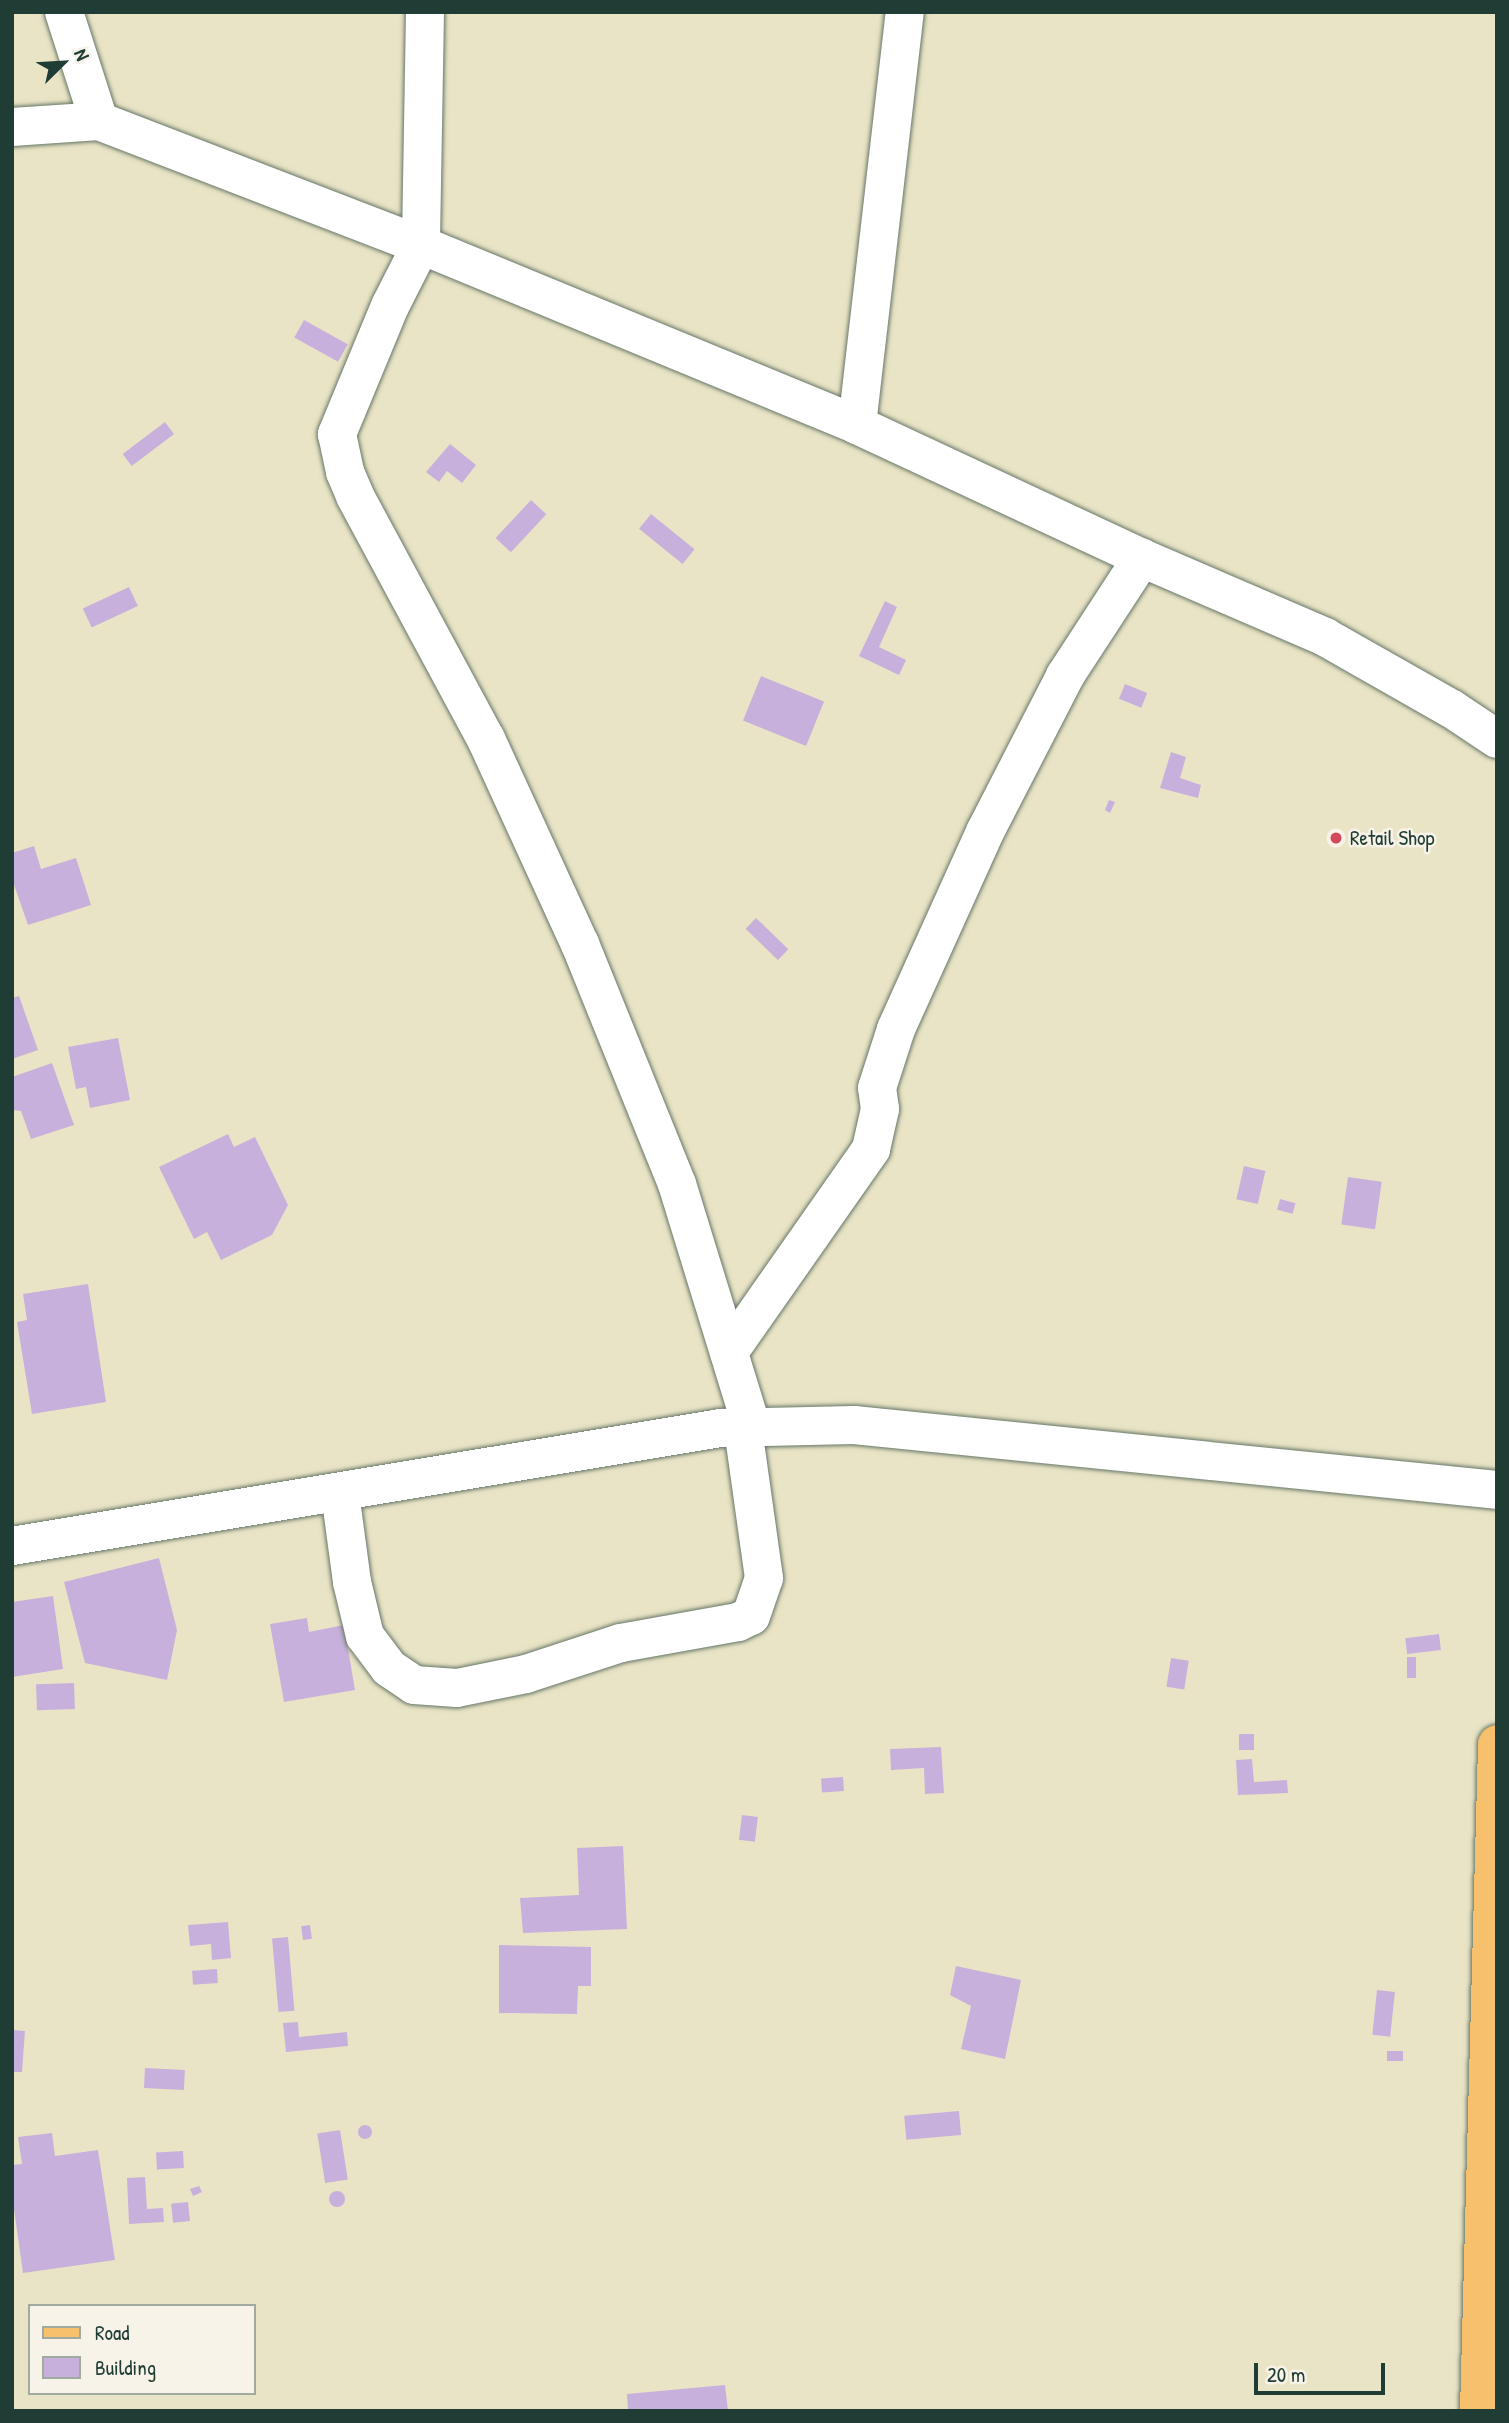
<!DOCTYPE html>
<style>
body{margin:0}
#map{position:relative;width:1509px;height:2423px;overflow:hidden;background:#eae4c6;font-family:"Patrick Hand",sans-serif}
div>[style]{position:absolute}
.building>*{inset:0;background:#c8b0dc;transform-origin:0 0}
.round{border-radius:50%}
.roads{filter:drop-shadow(0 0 2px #667767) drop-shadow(0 0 2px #667767)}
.minor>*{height:38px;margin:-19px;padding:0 19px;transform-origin:19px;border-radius:19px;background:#fff}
.major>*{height:38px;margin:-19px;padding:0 19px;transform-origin:19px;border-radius:19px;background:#f7c06c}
.dots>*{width:19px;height:19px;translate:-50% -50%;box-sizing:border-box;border:4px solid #f7f3e8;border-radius:50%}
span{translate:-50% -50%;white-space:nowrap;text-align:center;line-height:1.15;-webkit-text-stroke:5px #f7f3e8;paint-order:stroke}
.poi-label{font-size:21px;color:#1f3d34}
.left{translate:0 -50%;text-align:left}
.frame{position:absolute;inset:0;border:14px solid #1f3d34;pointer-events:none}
.legend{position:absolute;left:28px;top:2304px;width:228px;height:91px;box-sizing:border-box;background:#f7f3e8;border:2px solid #a1aaa0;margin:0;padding:9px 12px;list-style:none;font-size:21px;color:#1f3d34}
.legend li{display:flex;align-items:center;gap:14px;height:35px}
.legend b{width:35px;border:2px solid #a1aaa0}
.north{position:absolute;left:28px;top:28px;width:70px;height:70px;-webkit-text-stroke:5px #f7f3e8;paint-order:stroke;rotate:66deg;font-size:19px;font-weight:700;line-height:28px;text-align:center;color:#1f3d34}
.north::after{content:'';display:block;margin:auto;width:24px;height:32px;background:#1f3d34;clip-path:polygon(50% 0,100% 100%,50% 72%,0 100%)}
.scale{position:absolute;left:1254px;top:2363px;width:131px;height:32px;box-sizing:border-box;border:4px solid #1f3d34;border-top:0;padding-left:9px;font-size:21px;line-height:24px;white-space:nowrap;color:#1f3d34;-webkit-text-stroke:5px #f7f3e8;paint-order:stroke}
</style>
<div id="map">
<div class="building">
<div style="left:304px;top:320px;width:50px;height:20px;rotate:29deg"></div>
<div style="left:165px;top:422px;width:15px;height:53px;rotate:53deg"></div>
<div style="clip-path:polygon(450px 444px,476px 465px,462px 483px,447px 471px,439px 482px,426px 472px)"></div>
<div style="left:531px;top:500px;width:21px;height:52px;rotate:43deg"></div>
<div style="left:651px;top:514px;width:56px;height:19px;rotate:39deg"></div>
<div style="left:129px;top:587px;width:21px;height:51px;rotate:65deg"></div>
<div style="clip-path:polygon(885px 601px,897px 607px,879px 647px,906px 660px,899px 675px,859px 656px)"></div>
<div style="left:761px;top:676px;width:68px;height:48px;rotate:22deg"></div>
<div style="left:1125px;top:684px;width:24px;height:16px;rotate:22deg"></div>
<div style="clip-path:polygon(1171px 752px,1186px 757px,1180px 778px,1201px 785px,1198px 798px,1160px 788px)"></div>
<div style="clip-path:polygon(1109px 800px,1115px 802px,1110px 813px,1105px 810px)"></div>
<div style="clip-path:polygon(34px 846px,41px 869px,76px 858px,91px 905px,28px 925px,12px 879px,12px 853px)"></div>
<div style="left:756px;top:918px;width:45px;height:15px;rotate:44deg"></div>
<div style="clip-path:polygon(19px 996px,38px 1050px,12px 1059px,12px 998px)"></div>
<div style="clip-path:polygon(118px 1038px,130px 1100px,90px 1108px,86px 1087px,76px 1089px,68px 1047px)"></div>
<div style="clip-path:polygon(52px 1063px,74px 1125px,31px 1139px,21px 1111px,12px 1110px,12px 1077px)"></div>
<div style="clip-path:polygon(228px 1134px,234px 1147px,255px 1137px,288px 1205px,272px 1235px,221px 1260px,207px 1232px,194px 1239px,159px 1167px)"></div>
<div style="left:1244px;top:1166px;width:22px;height:34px;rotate:13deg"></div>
<div style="left:1348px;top:1177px;width:34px;height:48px;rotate:8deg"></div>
<div style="left:1280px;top:1199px;width:16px;height:11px;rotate:15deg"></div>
<div style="clip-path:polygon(88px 1284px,106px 1402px,32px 1414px,17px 1322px,27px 1320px,23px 1294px)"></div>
<div style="clip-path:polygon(159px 1558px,177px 1630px,167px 1680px,85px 1663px,64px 1582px)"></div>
<div style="clip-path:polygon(53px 1596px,63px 1669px,12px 1677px,12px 1602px)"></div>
<div style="clip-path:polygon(307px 1618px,309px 1632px,344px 1625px,355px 1690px,284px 1702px,270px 1624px)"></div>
<div style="left:1439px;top:1634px;width:16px;height:34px;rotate:83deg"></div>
<div style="left:1407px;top:1657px;width:9px;height:21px"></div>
<div style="left:1171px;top:1658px;width:18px;height:29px;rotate:9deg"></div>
<div style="left:74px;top:1683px;width:26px;height:38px;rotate:88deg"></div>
<div style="left:1239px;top:1734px;width:15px;height:16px"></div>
<div style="clip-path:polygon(941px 1747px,944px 1793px,925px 1794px,924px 1768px,891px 1770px,890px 1749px)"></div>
<div style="clip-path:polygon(1252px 1759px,1254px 1782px,1287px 1780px,1288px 1793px,1238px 1795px,1236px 1760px)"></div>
<div style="left:843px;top:1777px;width:14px;height:22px;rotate:86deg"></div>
<div style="left:742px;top:1815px;width:16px;height:25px;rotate:7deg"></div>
<div style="clip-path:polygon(623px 1846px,627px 1929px,523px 1933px,520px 1898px,579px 1895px,577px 1848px)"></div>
<div style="clip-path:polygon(228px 1922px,231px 1958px,212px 1960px,211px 1944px,190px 1946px,188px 1925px)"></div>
<div style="left:310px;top:1925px;width:14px;height:9px;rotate:82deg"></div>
<div style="left:288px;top:1937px;width:74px;height:16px;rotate:85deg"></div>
<div style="clip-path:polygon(499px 1945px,591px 1947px,591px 1986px,578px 1986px,577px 2014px,499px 2013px)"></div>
<div style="clip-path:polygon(956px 1966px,1021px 1980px,1005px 2059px,961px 2049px,971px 2006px,950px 1995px)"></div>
<div style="left:217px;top:1969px;width:14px;height:25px;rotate:86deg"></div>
<div style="left:1377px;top:1990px;width:18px;height:45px;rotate:6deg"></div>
<div style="clip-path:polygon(298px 2022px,299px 2037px,347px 2032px,348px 2046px,286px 2052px,283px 2023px)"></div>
<div style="clip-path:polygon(12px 2030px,25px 2031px,22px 2072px,12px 2072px)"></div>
<div style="left:1387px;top:2051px;width:16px;height:10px"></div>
<div style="left:145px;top:2068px;width:40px;height:20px;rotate:3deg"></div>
<div style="left:959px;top:2111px;width:24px;height:55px;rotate:85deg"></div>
<div class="round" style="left:358px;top:2125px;width:14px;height:14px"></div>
<div style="left:340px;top:2130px;width:50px;height:23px;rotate:81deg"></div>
<div style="clip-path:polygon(52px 2133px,55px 2156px,98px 2150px,115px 2260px,23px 2273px,12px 2195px,12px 2165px,22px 2164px,18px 2137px)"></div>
<div style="left:183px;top:2151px;width:17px;height:27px;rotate:87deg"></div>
<div style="clip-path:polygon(145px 2177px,147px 2209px,163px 2208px,164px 2222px,129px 2224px,127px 2178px)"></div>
<div style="clip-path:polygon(199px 2186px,202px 2192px,193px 2196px,190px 2189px)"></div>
<div class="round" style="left:329px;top:2191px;width:16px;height:16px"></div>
<div style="left:188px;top:2202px;width:19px;height:17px;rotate:84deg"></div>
<div style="clip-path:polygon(725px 2385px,728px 2411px,628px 2411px,627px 2394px)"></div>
</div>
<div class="roads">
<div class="minor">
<div style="left:64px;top:12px;width:114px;rotate:72.2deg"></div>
<div style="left:425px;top:12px;width:233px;rotate:91deg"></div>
<div style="left:421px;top:245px;width:68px;rotate:116.9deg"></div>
<div style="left:390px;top:306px;width:139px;rotate:112.5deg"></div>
<div style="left:337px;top:434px;width:39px;rotate:78deg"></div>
<div style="left:345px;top:472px;width:26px;rotate:67deg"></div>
<div style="left:355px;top:496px;width:276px;rotate:61.7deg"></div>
<div style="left:486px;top:739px;width:226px;rotate:65.4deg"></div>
<div style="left:580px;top:944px;width:259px;rotate:68deg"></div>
<div style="left:677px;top:1184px;width:255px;rotate:72.9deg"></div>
<div style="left:12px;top:127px;width:87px;rotate:-3.9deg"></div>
<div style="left:99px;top:121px;width:345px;rotate:21.1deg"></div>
<div style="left:421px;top:245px;width:472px;rotate:22.4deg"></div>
<div style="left:857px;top:425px;width:315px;rotate:25deg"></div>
<div style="left:1142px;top:558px;width:199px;rotate:23.3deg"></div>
<div style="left:1325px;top:637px;width:146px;rotate:29.6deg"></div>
<div style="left:1452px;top:709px;width:54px;rotate:33.7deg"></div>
<div style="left:857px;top:425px;width:416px;rotate:-83.4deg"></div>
<div style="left:729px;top:1352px;width:248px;rotate:-55deg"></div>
<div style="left:871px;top:1149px;width:41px;rotate:-77.3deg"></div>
<div style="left:880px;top:1109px;width:21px;rotate:-98deg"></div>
<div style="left:877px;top:1088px;width:62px;rotate:-72.1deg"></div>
<div style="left:896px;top:1029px;width:218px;rotate:-65.7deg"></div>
<div style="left:986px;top:830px;width:173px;rotate:-62.8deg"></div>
<div style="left:1065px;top:676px;width:141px;rotate:-56.9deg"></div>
<div style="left:340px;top:1493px;width:90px;rotate:82.3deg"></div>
<div style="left:352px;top:1582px;width:56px;rotate:76.5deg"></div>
<div style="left:365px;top:1636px;width:40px;rotate:53deg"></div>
<div style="left:389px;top:1668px;width:30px;rotate:34deg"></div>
<div style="left:414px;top:1685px;width:43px;rotate:4deg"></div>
<div style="left:457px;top:1688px;width:70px;rotate:-11.5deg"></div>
<div style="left:526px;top:1674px;width:100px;rotate:-18.1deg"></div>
<div style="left:621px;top:1643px;width:119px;rotate:-10.2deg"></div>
<div style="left:738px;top:1622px;width:14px;rotate:-25deg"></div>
<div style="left:751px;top:1616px;width:40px;rotate:-71.1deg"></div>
<div style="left:764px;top:1578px;width:151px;rotate:-98deg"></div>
<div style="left:12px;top:1546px;width:718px;rotate:-9.46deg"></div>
<div style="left:720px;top:1428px;width:134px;rotate:-1.3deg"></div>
<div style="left:854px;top:1425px;width:646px;rotate:5.77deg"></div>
</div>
<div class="major">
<div style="left:1479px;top:2411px;width:667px;rotate:-88.45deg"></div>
</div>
</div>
<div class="dots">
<div style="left:1336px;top:838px;background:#d1495b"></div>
</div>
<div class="poi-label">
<span class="left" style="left:1350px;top:838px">Retail Shop</span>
</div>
<div class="frame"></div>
<ul class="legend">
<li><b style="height:9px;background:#f7c06c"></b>Road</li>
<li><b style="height:19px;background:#c8b0dc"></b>Building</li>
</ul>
<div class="north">N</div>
<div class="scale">20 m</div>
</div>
